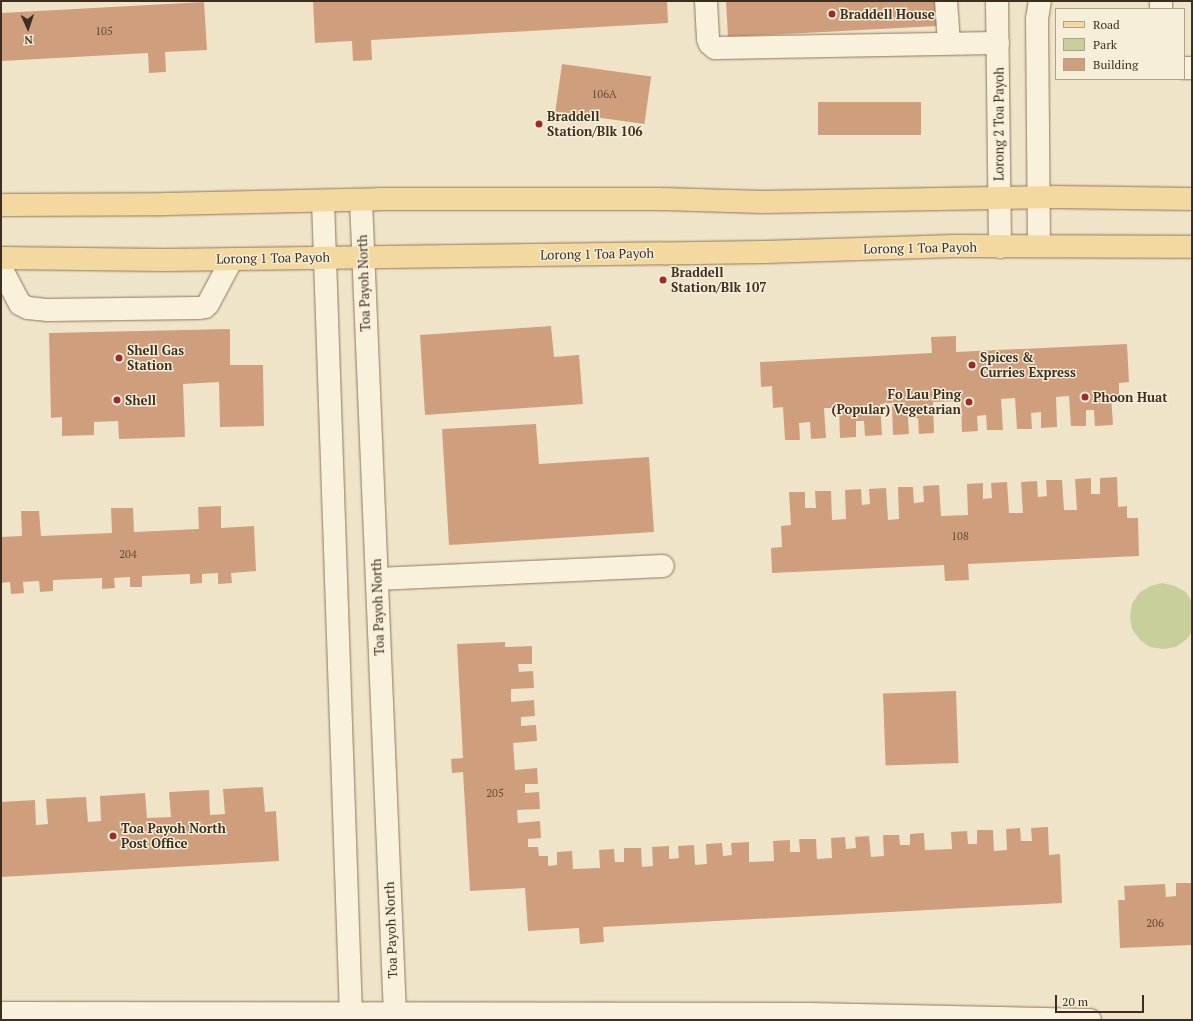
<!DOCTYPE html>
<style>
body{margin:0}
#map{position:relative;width:1193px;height:1021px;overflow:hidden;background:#f0e4c8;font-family:"PT Serif",serif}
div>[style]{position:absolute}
.green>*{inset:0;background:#c9cf9b}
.building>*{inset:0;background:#cf9f7d;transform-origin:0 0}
.roads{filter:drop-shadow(0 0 1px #8d765c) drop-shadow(0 0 1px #8d765c)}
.minor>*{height:22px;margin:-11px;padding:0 11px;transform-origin:11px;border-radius:11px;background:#faf1dc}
.major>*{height:22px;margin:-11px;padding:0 11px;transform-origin:11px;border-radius:11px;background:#f3d9a0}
.dots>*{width:11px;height:11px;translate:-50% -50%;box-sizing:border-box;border:2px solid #f7eed8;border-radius:50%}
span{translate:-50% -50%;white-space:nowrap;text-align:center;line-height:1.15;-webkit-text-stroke:3px #f7eed8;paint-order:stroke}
.number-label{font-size:11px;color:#624a37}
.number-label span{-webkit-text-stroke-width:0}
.poi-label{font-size:13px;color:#3d2e20;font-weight:700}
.left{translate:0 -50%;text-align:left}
.right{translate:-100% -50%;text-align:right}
.street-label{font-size:13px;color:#3d2e20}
.frame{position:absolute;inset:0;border:2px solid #3d2e20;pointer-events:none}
.legend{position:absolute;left:1055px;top:8px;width:130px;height:72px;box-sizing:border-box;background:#f7eed8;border:1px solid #ada18e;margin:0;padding:5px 7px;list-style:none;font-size:12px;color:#3d2e20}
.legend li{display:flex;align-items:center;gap:8px;height:20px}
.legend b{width:20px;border:1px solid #ada18e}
.north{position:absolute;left:8px;top:8px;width:40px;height:40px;-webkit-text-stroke:3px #f7eed8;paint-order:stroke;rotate:177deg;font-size:11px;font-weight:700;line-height:16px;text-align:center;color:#3d2e20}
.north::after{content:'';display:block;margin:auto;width:14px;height:18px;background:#3d2e20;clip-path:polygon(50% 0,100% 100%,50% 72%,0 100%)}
.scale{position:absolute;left:1055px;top:995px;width:89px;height:18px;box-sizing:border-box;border:2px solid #3d2e20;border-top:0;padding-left:5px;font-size:12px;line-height:14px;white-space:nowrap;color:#3d2e20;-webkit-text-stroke:3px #f7eed8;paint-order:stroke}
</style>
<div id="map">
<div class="green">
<div style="clip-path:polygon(1162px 583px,1175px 586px,1186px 592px,1192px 602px,1192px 631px,1187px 639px,1176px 647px,1163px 649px,1150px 647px,1140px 640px,1132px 629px,1130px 617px,1132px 604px,1139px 593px,1150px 586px)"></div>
</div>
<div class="building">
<div style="clip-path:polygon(313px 1px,667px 1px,668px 23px,371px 40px,372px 60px,353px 61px,352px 41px,315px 43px)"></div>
<div style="clip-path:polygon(726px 1px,936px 1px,937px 26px,728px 37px)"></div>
<div style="clip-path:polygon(204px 2px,207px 50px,165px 52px,166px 72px,149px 73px,148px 53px,1px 61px,1px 13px)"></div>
<div style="left:562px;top:64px;width:90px;height:48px;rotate:8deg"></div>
<div style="left:921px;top:102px;width:33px;height:103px;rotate:90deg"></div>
<div style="clip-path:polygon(551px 326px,554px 357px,579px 355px,583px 404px,425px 415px,420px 335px)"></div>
<div style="clip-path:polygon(230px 329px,230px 365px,263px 365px,264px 426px,220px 427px,219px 382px,183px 384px,185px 437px,119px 439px,118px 421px,94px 422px,94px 435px,62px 436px,62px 417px,51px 418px,49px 333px)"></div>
<div style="clip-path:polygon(956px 336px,956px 352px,1127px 344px,1129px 382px,1119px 383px,1119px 395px,1111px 395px,1113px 425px,1095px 426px,1094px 410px,1086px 410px,1086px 426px,1071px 426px,1069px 396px,1056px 397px,1057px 427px,1041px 428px,1041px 412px,1031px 413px,1032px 429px,1017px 429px,1015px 398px,1001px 399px,1003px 430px,987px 430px,986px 415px,977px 416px,978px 431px,962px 432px,961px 401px,933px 402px,934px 433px,919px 434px,918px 418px,908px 418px,909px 434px,893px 435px,892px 403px,880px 404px,882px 435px,865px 436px,864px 421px,856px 421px,856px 437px,840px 438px,839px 408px,824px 408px,826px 438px,811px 439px,810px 422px,799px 423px,800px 440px,785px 440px,783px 407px,773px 408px,772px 386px,761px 387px,760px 362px,932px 353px,931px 337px)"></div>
<div style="clip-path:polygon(536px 424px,539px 464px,649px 457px,654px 532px,449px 545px,442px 429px)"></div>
<div style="clip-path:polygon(1117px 477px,1118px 507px,1127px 506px,1127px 518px,1138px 518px,1139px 556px,968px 564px,969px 580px,945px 581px,944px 565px,772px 573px,771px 548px,782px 547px,781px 526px,791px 525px,789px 492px,805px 492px,805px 508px,816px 508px,815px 491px,831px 491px,832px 520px,846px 519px,845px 490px,861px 489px,862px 505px,870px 504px,869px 489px,886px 488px,888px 520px,899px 519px,898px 487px,913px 487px,914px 503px,924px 502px,923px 486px,939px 485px,941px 516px,968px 515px,967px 484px,983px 483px,983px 499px,992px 498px,991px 483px,1007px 482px,1009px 513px,1023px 513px,1021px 482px,1037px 481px,1038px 497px,1047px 496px,1046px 480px,1062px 480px,1064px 510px,1077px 510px,1075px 479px,1091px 478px,1091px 494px,1100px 494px,1100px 478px)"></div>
<div style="clip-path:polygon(221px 506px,221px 528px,254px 526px,256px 571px,231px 573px,232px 583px,218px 584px,218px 573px,202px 574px,202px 583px,190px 584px,190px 574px,142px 576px,142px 587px,130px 587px,130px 577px,114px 578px,115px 588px,102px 589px,102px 578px,53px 580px,53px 591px,40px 592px,39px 581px,23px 582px,24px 593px,11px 594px,10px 582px,1px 583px,1px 537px,22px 536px,21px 511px,39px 511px,41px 536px,112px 533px,111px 508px,133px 508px,134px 532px,199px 529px,198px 507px)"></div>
<div style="clip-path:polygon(505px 642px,505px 647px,532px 646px,532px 664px,518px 664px,519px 672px,533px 671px,534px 688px,511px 689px,511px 702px,534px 700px,535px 716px,521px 717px,521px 726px,536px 725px,537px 741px,513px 743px,515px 770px,537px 768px,538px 784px,525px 784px,525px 793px,539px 792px,540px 809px,517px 810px,518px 823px,540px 821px,541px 838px,528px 839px,528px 847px,538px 847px,539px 856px,548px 856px,548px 866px,557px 865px,557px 852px,572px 851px,573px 869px,600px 868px,599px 850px,614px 849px,615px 862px,624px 862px,624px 848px,641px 848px,642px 867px,653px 866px,652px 847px,669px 846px,669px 859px,679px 858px,678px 846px,694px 845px,695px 865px,707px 864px,706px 844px,722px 843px,723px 856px,732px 855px,731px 843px,749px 842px,749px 862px,774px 861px,773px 841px,790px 840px,790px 852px,800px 852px,799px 839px,816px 839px,817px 859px,832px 858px,831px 838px,845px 837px,846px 849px,856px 848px,855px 837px,869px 836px,871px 857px,884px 856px,883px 835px,899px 835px,900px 845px,910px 845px,910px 834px,924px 833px,925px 850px,952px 849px,951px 832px,967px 831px,968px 844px,977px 844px,977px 830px,993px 830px,994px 851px,1007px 850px,1006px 829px,1020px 828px,1021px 841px,1032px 841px,1031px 828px,1048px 827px,1049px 855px,1060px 854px,1062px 903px,603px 927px,604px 942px,580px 944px,579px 928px,528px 931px,525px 888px,470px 891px,463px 772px,452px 773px,451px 759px,463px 758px,457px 644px)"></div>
<div style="left:956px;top:691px;width:72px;height:73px;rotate:88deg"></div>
<div style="clip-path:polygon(263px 787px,265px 812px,276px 811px,279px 861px,1px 877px,1px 802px,35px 800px,36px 825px,48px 824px,46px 799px,86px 797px,88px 822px,101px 821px,100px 796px,145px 793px,147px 818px,171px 817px,169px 792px,209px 790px,210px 815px,225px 814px,223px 789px)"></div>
<div style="clip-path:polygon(1176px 883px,1192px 883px,1192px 945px,1120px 948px,1118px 900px,1125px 900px,1124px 886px,1165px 884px,1166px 897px,1176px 896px)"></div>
</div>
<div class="roads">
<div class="minor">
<div style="left:706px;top:1px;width:38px;rotate:87deg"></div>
<div style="left:708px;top:39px;width:5px;rotate:68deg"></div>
<div style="left:710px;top:44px;width:6px;rotate:39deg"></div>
<div style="left:715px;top:48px;width:283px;rotate:-1deg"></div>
<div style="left:946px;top:1px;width:42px;rotate:85.9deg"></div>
<div style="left:997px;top:1px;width:246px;rotate:89.3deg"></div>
<div style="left:1161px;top:1px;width:8px;rotate:90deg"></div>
<div style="left:1184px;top:68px;width:8px"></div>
<div style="left:361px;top:200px;width:814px;rotate:87.61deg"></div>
<div style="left:323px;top:201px;width:812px;rotate:88.03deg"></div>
<div style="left:1039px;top:246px;width:227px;rotate:-90.5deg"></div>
<div style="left:1037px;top:19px;width:18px;rotate:-81deg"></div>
<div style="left:1px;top:268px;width:41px;rotate:62.2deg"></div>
<div style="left:20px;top:304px;width:9px;rotate:27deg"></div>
<div style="left:28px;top:308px;width:20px;rotate:6deg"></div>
<div style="left:48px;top:310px;width:151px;rotate:-0.8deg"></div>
<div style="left:199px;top:308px;width:6px;rotate:-9deg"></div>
<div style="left:205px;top:307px;width:4px;rotate:-45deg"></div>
<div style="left:208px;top:304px;width:51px;rotate:-61.9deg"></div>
<div style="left:377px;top:579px;width:286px;rotate:-2.6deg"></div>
<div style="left:1px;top:1013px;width:808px;rotate:0.07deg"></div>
<div style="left:809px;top:1014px;width:281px;rotate:1.2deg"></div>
</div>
<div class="major">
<div style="left:1px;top:205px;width:164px;rotate:-0.3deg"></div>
<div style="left:165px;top:204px;width:214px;rotate:-1.3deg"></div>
<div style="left:379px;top:199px;width:280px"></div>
<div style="left:659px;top:199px;width:104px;rotate:1.7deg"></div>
<div style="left:763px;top:202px;width:293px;rotate:-1deg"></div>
<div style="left:1056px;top:197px;width:136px;rotate:0.8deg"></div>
<div style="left:1px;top:258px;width:163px;rotate:0.7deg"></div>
<div style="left:164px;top:260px;width:600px;rotate:-0.76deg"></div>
<div style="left:764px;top:252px;width:191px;rotate:-1.8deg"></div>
<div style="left:955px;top:246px;width:237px;rotate:0.2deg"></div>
</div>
</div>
<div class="dots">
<div style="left:832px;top:14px;background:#9e2a2b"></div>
<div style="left:539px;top:124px;background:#9e2a2b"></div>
<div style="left:663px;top:280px;background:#9e2a2b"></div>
<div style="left:119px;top:358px;background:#9e2a2b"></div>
<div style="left:972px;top:365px;background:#9e2a2b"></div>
<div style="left:1085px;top:397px;background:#9e2a2b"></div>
<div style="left:117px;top:400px;background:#9e2a2b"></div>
<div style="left:969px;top:402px;background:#9e2a2b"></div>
<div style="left:113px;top:836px;background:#9e2a2b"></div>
</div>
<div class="number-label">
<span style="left:104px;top:31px">105</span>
<span style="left:604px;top:94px">106A</span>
<span style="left:960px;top:536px">108</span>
<span style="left:128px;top:554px">204</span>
<span style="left:495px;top:793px">205</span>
<span style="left:1155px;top:923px">206</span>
</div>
<div class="poi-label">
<span class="left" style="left:840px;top:14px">Braddell House</span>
<span class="left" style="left:547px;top:124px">Braddell<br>Station/Blk 106</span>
<span class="left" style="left:671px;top:280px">Braddell<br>Station/Blk 107</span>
<span class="left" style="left:127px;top:358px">Shell Gas<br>Station</span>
<span class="left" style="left:980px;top:365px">Spices &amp;<br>Curries Express</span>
<span class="right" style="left:961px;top:402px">Fo Lau Ping<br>(Popular) Vegetarian</span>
<span class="left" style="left:1093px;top:397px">Phoon Huat</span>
<span class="left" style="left:125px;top:400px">Shell</span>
<span class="left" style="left:121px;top:836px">Toa Payoh North<br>Post Office</span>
</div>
<div class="street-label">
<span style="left:999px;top:124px;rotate:-90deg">Lorong 2 Toa Payoh</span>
<span style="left:920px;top:248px;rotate:-1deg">Lorong 1 Toa Payoh</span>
<span style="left:597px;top:254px;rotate:-1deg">Lorong 1 Toa Payoh</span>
<span style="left:273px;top:258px;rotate:-1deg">Lorong 1 Toa Payoh</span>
<span style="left:364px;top:283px;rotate:-92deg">Toa Payoh North</span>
<span style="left:378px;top:607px;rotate:-92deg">Toa Payoh North</span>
<span style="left:391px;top:930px;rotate:-92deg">Toa Payoh North</span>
</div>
<div class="frame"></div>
<ul class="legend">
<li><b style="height:5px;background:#f3d9a0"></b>Road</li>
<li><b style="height:11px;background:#c9cf9b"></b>Park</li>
<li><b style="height:11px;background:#cf9f7d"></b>Building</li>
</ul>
<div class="north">N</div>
<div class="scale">20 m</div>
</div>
